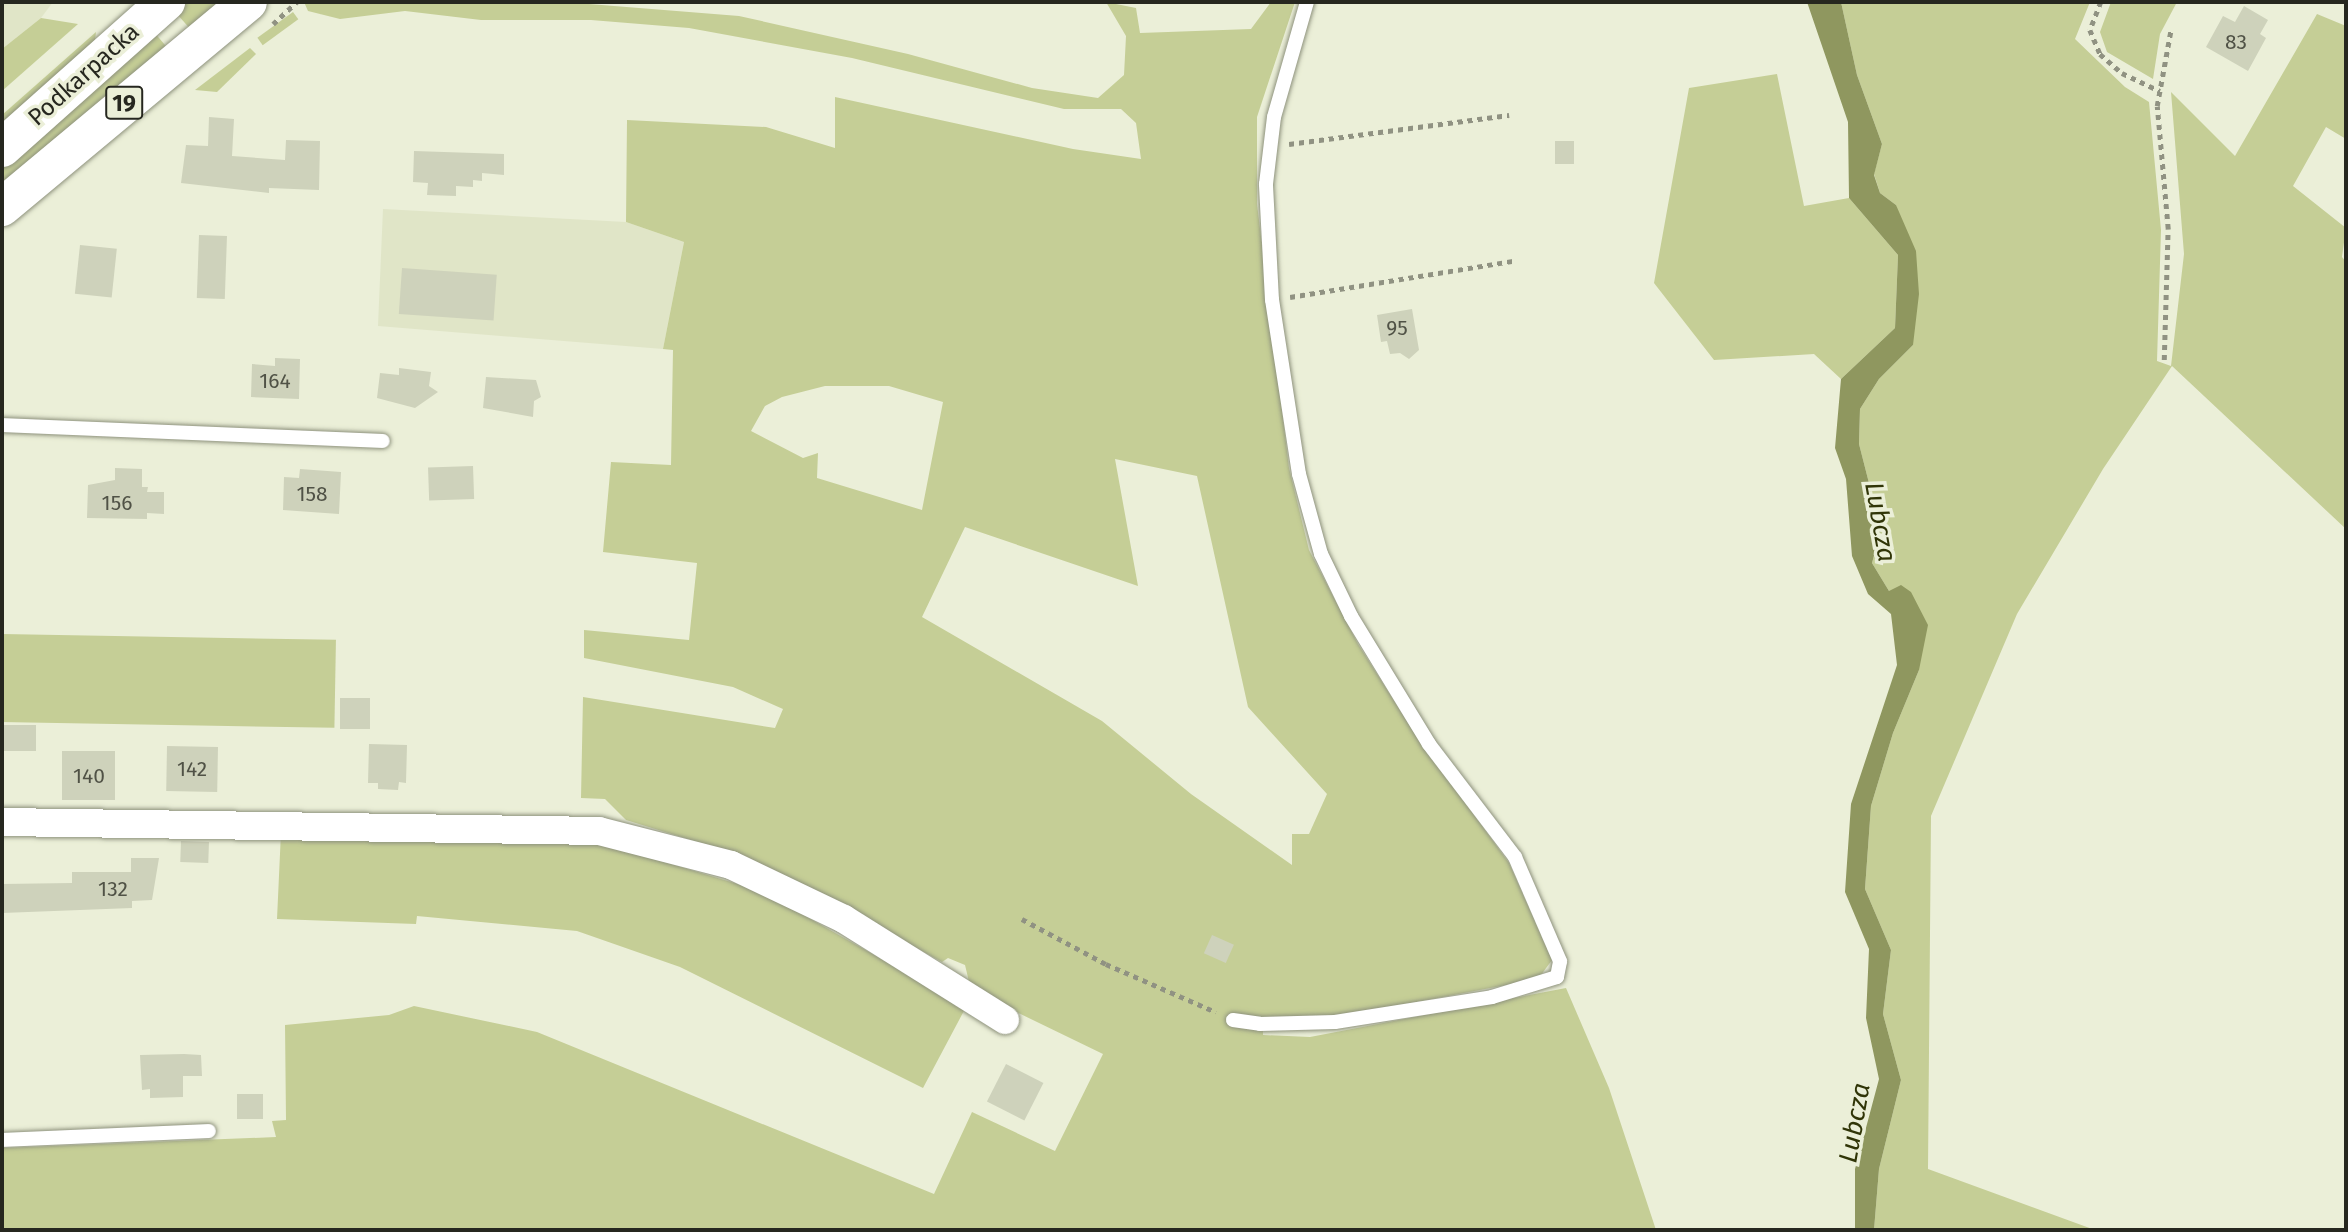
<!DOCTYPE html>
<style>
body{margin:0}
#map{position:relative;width:2348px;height:1232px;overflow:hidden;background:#ebefd8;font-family:"Fira Sans",sans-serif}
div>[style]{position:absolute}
.built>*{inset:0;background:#e0e5c7}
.green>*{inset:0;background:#c5ce96;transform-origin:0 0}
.water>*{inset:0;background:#8f975f}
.building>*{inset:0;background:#ced2bb;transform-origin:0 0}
.path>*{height:4.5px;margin-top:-2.25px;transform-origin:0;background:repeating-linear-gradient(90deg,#909282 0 5px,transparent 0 10px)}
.roads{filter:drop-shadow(0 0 2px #8e927d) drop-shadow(0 0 2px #8e927d)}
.service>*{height:14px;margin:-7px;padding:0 7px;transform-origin:7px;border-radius:7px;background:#fff}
.minor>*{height:28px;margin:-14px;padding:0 14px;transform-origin:14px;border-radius:14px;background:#fff}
.trunk>*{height:38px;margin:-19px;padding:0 19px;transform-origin:19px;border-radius:19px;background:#fff}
span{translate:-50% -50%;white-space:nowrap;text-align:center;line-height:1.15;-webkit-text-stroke:7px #ebefd8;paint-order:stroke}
.number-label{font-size:21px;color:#505246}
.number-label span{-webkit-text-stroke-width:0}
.shield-label span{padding:2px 5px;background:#ebefd8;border:2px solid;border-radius:5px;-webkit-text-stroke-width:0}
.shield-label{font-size:23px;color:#26271f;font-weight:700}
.street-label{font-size:24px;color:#26271f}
.water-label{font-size:26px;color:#303507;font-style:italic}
.frame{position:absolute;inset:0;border:4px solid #26271f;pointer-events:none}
</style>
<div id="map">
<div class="built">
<div style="clip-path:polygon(2px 2px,53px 2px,41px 18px,2px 49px)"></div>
<div style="clip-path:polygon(383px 209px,626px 222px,684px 242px,663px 349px,378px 326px)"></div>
</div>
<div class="green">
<div style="clip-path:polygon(187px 2px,229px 2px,193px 32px,176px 13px)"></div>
<div style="clip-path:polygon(evenodd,304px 2px,564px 2px,739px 16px,908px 54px,1032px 88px,1098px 98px,1124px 75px,1126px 36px,1106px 2px,1136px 8px,1140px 33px,1251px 29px,1271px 2px,1295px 2px,1257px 117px,1257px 204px,1289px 468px,1309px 550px,1358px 644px,1415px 734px,1509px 863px,1552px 960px,1538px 979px,1332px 1018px,1263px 1018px,1263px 1035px,1310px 1037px,1566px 988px,1609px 1088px,1656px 1230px,2px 1230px,2px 1148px,276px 1137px,272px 1121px,286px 1120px,285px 1025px,389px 1015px,414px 1006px,537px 1032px,934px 1194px,972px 1112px,1055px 1151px,1103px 1054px,971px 990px,965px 965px,948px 958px,942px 962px,790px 878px,717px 848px,626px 820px,605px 799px,581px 798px,583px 697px,775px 728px,783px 709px,733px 687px,584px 658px,584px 630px,689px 640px,697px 563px,603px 552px,611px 462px,671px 465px,673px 350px,663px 349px,684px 242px,626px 222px,627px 120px,766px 127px,835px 148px,835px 97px,1073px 149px,1141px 159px,1136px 123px,1121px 109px,1064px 109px,852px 58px,689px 28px,591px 20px,481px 20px,405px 11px,340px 19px,308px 11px,304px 2px,825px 386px,889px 386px,943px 402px,922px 510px,817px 478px,818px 453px,803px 458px,751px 431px,765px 406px,782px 397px,825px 386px,304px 2px,1115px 459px,1197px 476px,1248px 707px,1327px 794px,1309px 834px,1292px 834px,1292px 865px,1191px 794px,1102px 721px,922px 617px,965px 527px,1138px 586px,1115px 459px)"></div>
<div style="clip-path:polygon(1841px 2px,2090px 2px,2075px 39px,2125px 87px,2149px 102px,2161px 230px,2157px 361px,2171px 366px,2184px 254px,2171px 92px,2235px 156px,2317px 14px,2346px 26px,2346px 139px,2326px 127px,2293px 186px,2346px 228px,2342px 257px,2346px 262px,2346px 529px,2172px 366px,2103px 469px,2017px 614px,1931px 816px,1928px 1169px,2095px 1230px,1874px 1230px,1879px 1169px,1901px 1080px,1883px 1014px,1891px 950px,1865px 889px,1871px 806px,1893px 733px,1919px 670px,1889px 591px,1872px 563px,1881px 530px,1859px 444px,1860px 409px,1879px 379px,1913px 345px,1896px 205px,1880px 193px,1874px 174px,1882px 144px,1857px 75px)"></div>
<div style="clip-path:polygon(2111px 2px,2177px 2px,2160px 34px,2153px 79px,2107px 52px,2100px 32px)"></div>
<div style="left:293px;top:12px;width:9px;height:44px;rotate:54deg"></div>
<div style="clip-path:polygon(41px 18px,78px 24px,2px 91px,2px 49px)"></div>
<div style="clip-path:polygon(96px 32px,94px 48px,2px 129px,2px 115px)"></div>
<div style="clip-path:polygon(154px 32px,170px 51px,2px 190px,2px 166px)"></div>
<div style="clip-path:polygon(250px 48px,256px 54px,217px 92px,195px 90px)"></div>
<div style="clip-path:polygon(1777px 74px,1804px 206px,1849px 198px,1898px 255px,1895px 328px,1841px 379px,1814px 354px,1714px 360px,1654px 283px,1689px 88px)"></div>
<div style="left:2px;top:634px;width:334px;height:88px;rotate:1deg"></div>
<div style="clip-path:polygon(281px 832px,581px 837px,761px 891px,966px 1007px,923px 1088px,680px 967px,577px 931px,417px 916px,416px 924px,277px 919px)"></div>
</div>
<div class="water">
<div style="clip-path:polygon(1807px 2px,1841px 2px,1857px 75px,1882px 144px,1874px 175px,1880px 193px,1896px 205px,1916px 251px,1919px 294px,1913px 345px,1879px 379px,1860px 409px,1859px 444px,1881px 530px,1872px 563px,1889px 591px,1901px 585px,1911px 592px,1928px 625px,1919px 670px,1893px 733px,1871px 806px,1865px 889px,1891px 950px,1883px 1014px,1901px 1080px,1879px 1169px,1874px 1230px,1855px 1230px,1855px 1169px,1879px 1079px,1866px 1018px,1869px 949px,1845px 892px,1851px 804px,1897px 665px,1891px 614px,1868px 594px,1852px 556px,1846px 479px,1835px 448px,1841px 379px,1895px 328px,1898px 255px,1849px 198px,1848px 122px)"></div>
</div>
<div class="building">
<div style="clip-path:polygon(2244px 6px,2268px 20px,2260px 34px,2266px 38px,2248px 71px,2206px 47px,2223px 16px,2235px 22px)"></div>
<div style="clip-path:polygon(209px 117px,234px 119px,232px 156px,285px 160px,286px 140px,320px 141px,319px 190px,269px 188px,269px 193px,181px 183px,186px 145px,208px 146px)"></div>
<div style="left:1555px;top:141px;width:19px;height:23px"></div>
<div style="clip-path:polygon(414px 151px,504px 154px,504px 175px,482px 173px,482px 181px,473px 180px,473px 187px,456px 186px,456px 196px,427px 195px,428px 183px,413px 182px)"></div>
<div style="left:199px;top:235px;width:28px;height:63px;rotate:2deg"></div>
<div style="left:80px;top:245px;width:37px;height:49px;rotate:6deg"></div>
<div style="left:402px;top:268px;width:95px;height:46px;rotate:4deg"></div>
<div style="clip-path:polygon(1412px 309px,1419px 350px,1409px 359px,1400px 353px,1390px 354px,1387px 341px,1381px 342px,1377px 315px)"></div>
<div style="clip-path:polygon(275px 358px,300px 359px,299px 399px,251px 397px,252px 364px,275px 366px)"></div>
<div style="clip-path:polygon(399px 368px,431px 372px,429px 386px,438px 392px,415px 408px,377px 398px,380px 373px,399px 375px)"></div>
<div style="clip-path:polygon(486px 377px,536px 380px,541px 397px,534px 401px,533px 417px,483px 408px)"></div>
<div style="left:473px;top:466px;width:33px;height:45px;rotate:88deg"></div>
<div style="clip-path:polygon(115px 468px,142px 469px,142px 487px,148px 487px,147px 492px,164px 492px,164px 514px,147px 513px,147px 519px,87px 518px,88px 485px,115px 480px)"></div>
<div style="clip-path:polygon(300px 469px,341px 472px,339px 514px,283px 510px,284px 477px,299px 478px)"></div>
<div style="left:340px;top:698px;width:30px;height:31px"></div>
<div style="left:2px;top:725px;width:34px;height:26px"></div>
<div style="clip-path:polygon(369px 744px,407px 745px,406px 783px,399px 782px,398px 790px,378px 789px,378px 783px,368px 783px)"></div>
<div style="left:167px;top:746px;width:51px;height:45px;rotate:1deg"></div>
<div style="left:62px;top:751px;width:53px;height:49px"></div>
<div style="left:181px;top:841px;width:28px;height:21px;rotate:2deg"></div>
<div style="clip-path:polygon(131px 858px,159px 858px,152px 900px,132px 901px,132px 908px,2px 913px,2px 884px,72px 883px,72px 872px,131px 872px)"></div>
<div style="left:1212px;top:935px;width:24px;height:20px;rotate:24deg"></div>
<div style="clip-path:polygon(184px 1054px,201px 1055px,202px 1076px,183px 1076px,183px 1097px,150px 1098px,150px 1089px,142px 1090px,140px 1055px)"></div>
<div style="left:1006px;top:1064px;width:42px;height:42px;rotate:27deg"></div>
<div style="left:237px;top:1094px;width:26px;height:25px"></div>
</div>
<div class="path">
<div style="left:2101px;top:2px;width:30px;rotate:111deg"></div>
<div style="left:2090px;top:30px;width:26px;rotate:67deg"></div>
<div style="left:2100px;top:54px;width:29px;rotate:41deg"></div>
<div style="left:2122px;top:73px;width:42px;rotate:25.3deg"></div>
<div style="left:273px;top:24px;width:33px;rotate:-43deg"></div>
<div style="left:1289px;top:144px;width:222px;rotate:-7.5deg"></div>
<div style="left:1290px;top:297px;width:226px;rotate:-9.2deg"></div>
<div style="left:2164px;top:360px;width:131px;rotate:-88.3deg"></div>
<div style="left:2168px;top:229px;width:123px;rotate:-95.1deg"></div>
<div style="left:2157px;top:106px;width:78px;rotate:-79.7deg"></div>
<div style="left:1022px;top:919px;width:95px;rotate:28.2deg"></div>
<div style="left:1106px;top:964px;width:120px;rotate:23.6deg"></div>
</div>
<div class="roads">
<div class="service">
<div style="left:2px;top:425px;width:381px;rotate:2.4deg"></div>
<div style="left:1233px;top:1020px;width:27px;rotate:8deg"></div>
<div style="left:1260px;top:1024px;width:75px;rotate:-1.5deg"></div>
<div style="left:1335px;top:1022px;width:159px;rotate:-9deg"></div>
<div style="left:1492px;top:997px;width:68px;rotate:-17.1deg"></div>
<div style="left:1557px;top:977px;width:16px;rotate:-79deg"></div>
<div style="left:1560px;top:961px;width:113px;rotate:-113.4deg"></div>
<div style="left:1515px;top:857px;width:142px;rotate:-127.3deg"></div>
<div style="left:1429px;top:744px;width:150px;rotate:-121.4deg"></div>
<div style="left:1351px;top:616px;width:69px;rotate:-115.8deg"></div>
<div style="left:1321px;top:554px;width:83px;rotate:-105.4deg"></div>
<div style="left:1299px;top:474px;width:176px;rotate:-98.8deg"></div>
<div style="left:1272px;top:300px;width:116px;rotate:-93deg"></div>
<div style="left:1266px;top:184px;width:67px;rotate:-83.2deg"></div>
<div style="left:1274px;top:117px;width:120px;rotate:-74deg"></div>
<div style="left:2px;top:1140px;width:207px;rotate:-2.5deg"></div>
</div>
<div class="minor">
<div style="left:2px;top:822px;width:597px;rotate:0.86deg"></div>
<div style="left:599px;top:831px;width:136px;rotate:14.4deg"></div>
<div style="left:731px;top:865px;width:125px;rotate:25.5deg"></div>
<div style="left:844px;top:919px;width:190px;rotate:32.1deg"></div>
</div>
<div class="trunk">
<div style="left:2px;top:148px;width:220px;rotate:-41.7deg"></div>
<div style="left:2px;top:207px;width:320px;rotate:-39.8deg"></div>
</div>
</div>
<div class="number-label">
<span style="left:2236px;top:42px">83</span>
<span style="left:1397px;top:328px">95</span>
<span style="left:275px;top:381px">164</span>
<span style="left:312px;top:494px">158</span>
<span style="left:117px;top:503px">156</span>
<span style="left:192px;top:769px">142</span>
<span style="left:89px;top:776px">140</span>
<span style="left:113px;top:889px">132</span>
</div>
<div class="shield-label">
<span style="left:124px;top:103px">19</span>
</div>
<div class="street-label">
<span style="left:84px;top:75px;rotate:-42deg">Podkarpacka</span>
</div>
<div class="water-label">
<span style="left:1880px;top:522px;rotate:80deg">Lubcza</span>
<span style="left:1855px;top:1123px;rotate:-80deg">Lubcza</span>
</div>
<div class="frame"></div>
</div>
